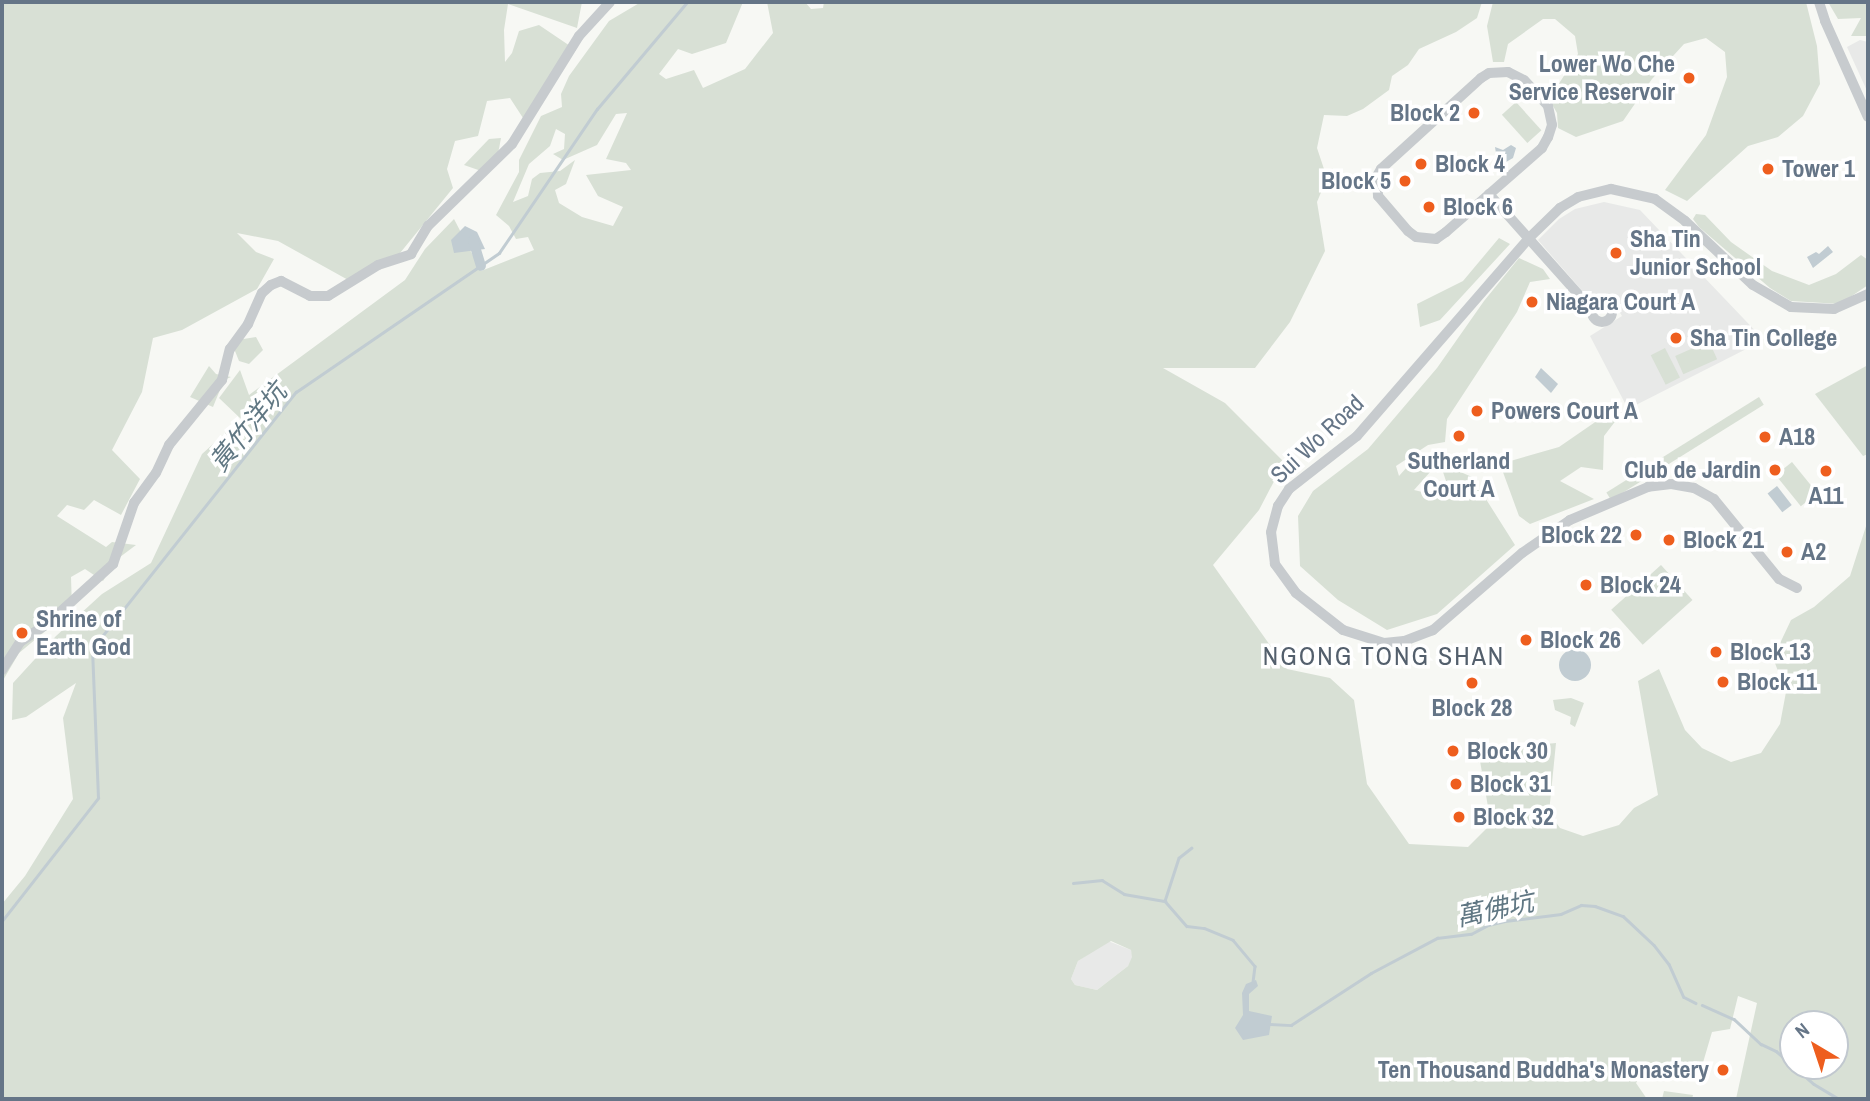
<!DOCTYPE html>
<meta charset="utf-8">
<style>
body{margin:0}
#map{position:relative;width:1870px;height:1101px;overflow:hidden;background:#f7f8f4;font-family:"Archivo Narrow","Noto Sans TC",sans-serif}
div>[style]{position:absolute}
.built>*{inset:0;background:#e8e9e8}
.green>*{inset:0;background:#d8e0d5;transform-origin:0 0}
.water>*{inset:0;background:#c1ccd2;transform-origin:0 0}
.round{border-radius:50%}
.stream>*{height:2.5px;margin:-1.25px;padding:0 1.25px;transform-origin:1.25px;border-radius:1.25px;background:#c1ccd2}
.canal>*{height:10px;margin:-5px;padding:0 5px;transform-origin:5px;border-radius:5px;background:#c1ccd2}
.minor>*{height:10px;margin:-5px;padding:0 5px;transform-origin:5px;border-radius:5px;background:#c7cbce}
.minor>.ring{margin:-5px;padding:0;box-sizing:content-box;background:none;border:10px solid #c7cbce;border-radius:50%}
.dots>*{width:19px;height:19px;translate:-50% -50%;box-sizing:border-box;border:4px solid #fff;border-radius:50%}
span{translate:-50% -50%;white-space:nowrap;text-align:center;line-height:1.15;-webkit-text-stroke:7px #fff;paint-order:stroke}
.poi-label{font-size:24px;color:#657587;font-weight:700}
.right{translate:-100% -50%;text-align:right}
.left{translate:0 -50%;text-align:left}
.street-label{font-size:24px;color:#657587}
.water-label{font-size:26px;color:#607783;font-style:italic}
.neighbourhood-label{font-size:26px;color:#535f6c;letter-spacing:2px}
.frame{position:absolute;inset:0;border:4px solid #657587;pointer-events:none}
.north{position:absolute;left:1779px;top:1010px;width:70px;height:70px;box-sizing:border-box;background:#fff;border:2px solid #c1c8cf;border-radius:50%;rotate:321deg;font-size:19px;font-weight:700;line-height:28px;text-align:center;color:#657587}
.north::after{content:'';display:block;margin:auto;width:24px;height:32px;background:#ee5e1e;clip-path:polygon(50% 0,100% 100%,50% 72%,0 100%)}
</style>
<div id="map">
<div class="built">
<div style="clip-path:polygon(1860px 40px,1868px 42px,1868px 93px,1847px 47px)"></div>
<div style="clip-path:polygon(1604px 202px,1640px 210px,1764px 340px,1628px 409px,1590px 336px,1622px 316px,1609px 295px,1584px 293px,1538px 240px,1559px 219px,1575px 209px)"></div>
<div style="clip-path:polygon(1108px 941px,1131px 950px,1133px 957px,1128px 966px,1097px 990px,1075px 985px,1071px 979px,1078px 961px)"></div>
</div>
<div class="green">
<div style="clip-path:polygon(2px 2px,582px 2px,577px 28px,508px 4px,504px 30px,505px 62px,512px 53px,519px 31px,539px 25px,576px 50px,523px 118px,510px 98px,487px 101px,478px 136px,455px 141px,447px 169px,453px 188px,396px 258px,350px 281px,278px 241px,237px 233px,256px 252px,274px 259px,257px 289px,182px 330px,153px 338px,142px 392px,112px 450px,140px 479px,121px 515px,94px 500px,84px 510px,67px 505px,57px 516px,106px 547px,112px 542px,136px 545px,116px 560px,103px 581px,85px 569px,71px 577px,72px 609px,19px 653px,2px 682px)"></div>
<div style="clip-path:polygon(evenodd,641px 2px,743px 2px,726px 43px,692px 54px,678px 49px,659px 74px,666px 79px,694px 70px,703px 88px,745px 69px,773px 33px,767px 2px,805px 2px,811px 9px,823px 8px,824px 2px,1482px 2px,1477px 18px,1456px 32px,1419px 49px,1408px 65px,1392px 76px,1389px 90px,1363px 109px,1347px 116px,1324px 115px,1317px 148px,1327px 178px,1317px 202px,1325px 251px,1290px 322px,1255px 368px,1163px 368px,1225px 403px,1284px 462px,1259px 510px,1213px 565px,1287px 669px,1330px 678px,1354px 700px,1367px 784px,1409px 844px,1468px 847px,1491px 824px,1480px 761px,1493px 749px,1556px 743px,1549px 813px,1560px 828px,1583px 836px,1619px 825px,1634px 808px,1658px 795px,1638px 681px,1659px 669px,1685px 730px,1702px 748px,1731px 762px,1761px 753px,1780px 724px,1786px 692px,1773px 658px,1791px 620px,1814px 607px,1850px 576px,1868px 520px,1868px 1099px,1736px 1099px,1757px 1003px,1738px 996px,1730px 1029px,1712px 1032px,1702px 1066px,1679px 1074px,1651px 1072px,1640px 1077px,1636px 1083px,1647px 1099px,2px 1099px,2px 904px,25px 876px,73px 799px,63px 718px,76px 683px,26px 717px,12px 720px,13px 683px,56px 636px,102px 594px,151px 563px,202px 454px,241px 419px,219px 398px,240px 370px,249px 395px,405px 280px,425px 249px,454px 219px,481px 271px,534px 250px,528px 237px,516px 239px,509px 226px,496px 215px,519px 172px,519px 160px,541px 116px,562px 107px,561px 94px,569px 76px,609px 21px,641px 2px,627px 113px,606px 159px,626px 163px,631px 170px,586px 175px,598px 196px,623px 207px,613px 226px,582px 217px,559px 203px,555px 190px,566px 184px,575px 160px,560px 171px,540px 173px,532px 179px,528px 196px,513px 202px,529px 164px,550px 146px,556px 129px,565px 134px,564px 149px,553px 154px,563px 160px,597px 145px,616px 114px,627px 113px,641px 2px,1111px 941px,1131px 950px,1132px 957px,1128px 966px,1097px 990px,1075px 985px,1071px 979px,1078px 961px,1111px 941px,641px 2px,1793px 1024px,1835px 1024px,1835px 1066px,1793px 1066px,1793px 1024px)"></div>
<div style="clip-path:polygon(1493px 2px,1806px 2px,1817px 46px,1820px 84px,1803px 116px,1778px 137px,1748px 146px,1687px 201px,1665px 190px,1706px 135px,1727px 77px,1725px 52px,1706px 38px,1684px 44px,1652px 79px,1623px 121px,1576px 137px,1558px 128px,1557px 113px,1549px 99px,1578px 54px,1575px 36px,1555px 19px,1543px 19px,1508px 44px,1504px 62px,1493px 62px,1487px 26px)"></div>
<div style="clip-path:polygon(1828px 2px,1868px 2px,1868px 36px,1851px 36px,1861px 18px,1838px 19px)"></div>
<div style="left:1516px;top:102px;width:38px;height:19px;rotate:48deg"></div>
<div style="clip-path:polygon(501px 138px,497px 159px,484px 172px,464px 165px,489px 139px)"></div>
<div style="clip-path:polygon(1696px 214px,1705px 215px,1731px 242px,1772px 271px,1809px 285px,1836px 274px,1861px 255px,1868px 260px,1868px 285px,1840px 304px,1791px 301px,1770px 288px,1699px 227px,1693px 219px)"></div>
<div style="clip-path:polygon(1499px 238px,1510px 244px,1440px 320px,1420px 327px,1417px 304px,1463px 281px)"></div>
<div style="clip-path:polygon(1519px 258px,1543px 269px,1550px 279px,1530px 282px,1517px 312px,1447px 419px,1445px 442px,1428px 445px,1396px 466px,1399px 476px,1416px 457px,1431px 471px,1414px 490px,1452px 499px,1440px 463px,1472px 477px,1515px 545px,1437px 614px,1387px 630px,1338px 600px,1300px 566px,1298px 516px,1313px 491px,1368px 449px,1437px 368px,1484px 301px)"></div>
<div style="clip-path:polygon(256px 337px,263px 350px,249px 364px,239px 361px,231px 341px)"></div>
<div style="left:1709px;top:341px;width:20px;height:37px;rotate:66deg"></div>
<div style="left:1665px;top:348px;width:33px;height:16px;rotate:63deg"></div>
<div style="clip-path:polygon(1868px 365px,1868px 454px,1863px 456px,1815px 394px)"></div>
<div style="clip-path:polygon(209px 366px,216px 374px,231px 377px,224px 380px,213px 407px,190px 397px)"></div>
<div style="left:1759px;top:397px;width:9px;height:180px;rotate:58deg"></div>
<div style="clip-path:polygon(1617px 407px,1617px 419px,1604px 436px,1603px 470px,1581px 467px,1560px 481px,1594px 499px,1530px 524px,1519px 516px,1500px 464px,1559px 447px)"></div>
<div style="left:1792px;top:462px;width:40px;height:21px;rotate:51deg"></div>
<div style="left:1661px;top:565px;width:47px;height:67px;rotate:48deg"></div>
<div style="clip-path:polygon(1571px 698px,1584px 703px,1575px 727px,1570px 724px,1571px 717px,1555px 710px,1553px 700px)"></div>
<div style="clip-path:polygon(1664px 1091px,1693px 1095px,1692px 1099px,1662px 1099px)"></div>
</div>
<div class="water">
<div style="clip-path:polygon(1511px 145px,1516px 148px,1513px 158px,1506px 162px,1497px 160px,1495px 147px,1503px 150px)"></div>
<div style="clip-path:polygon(465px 226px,477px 232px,485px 249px,454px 253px,451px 240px)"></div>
<div style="clip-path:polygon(1828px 246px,1833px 252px,1813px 268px,1807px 257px,1816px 252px,1819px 254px)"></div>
<div style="clip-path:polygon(1541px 368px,1558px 384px,1551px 393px,1535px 377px)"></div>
<div style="left:1777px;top:486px;width:24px;height:12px;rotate:52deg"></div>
<div class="round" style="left:1559px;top:649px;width:32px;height:32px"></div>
<div style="clip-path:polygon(1256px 980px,1258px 986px,1249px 994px,1249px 1011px,1272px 1016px,1269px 1035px,1243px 1040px,1235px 1028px,1243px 1015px,1242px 993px,1246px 984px)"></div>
</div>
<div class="stream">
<div style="left:1192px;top:848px;width:16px;rotate:142deg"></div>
<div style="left:1179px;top:858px;width:45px;rotate:108deg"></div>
<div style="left:1165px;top:901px;width:33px;rotate:49deg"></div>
<div style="left:1187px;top:926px;width:17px;rotate:7deg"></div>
<div style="left:1204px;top:928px;width:31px;rotate:22deg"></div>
<div style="left:1233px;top:940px;width:34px;rotate:50deg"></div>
<div style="left:1255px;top:966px;width:17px;rotate:97deg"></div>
<div style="left:1073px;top:883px;width:29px;rotate:-6deg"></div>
<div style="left:1102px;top:880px;width:26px;rotate:32deg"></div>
<div style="left:1124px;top:894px;width:42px;rotate:9.7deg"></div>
<div style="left:2px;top:921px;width:156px;rotate:-52deg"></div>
<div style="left:98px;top:798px;width:149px;rotate:-92.3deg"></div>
<div style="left:92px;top:649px;width:328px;rotate:-51.6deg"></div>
<div style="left:296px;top:392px;width:246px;rotate:-34.4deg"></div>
<div style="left:499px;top:253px;width:174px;rotate:-55.8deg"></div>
<div style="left:597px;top:109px;width:140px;rotate:-49.9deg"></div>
<div style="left:1702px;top:1005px;width:35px;rotate:24deg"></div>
<div style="left:1734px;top:1019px;width:37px;rotate:43deg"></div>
<div style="left:1761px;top:1044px;width:17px;rotate:25deg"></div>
<div style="left:1776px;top:1051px;width:50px;rotate:41deg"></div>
<div style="left:1814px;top:1084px;width:29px;rotate:31deg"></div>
<div style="left:1270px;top:1024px;width:21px;rotate:3deg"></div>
<div style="left:1291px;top:1025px;width:95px;rotate:-33deg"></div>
<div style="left:1371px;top:973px;width:75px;rotate:-27.9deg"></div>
<div style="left:1437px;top:938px;width:34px;rotate:-7deg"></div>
<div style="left:1471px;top:934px;width:19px;rotate:-28deg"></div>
<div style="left:1488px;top:925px;width:17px;rotate:-13deg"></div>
<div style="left:1505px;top:921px;width:56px;rotate:-7.1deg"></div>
<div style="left:1561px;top:914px;width:22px;rotate:-24deg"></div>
<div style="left:1581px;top:905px;width:14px;rotate:4deg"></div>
<div style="left:1595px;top:906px;width:30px;rotate:20deg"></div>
<div style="left:1623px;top:916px;width:42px;rotate:43.1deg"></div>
<div style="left:1654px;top:945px;width:24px;rotate:52deg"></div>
<div style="left:1669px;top:964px;width:36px;rotate:66deg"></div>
<div style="left:1684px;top:997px;width:13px;rotate:27deg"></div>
</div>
<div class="canal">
<div style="left:473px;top:240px;width:27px;rotate:73deg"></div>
</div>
<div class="minor">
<div style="left:1819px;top:2px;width:20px;rotate:72deg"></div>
<div style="left:1825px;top:21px;width:105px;rotate:65.9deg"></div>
<div style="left:1508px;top:72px;width:18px;rotate:27deg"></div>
<div style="left:1524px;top:80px;width:35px;rotate:47deg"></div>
<div style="left:1548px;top:106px;width:19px;rotate:78deg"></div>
<div style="left:1552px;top:125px;width:13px;rotate:108deg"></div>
<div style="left:1548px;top:137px;width:13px;rotate:119deg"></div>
<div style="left:1542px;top:148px;width:128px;rotate:138.8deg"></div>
<div style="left:1446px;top:232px;width:12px;rotate:145deg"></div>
<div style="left:1436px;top:239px;width:20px;rotate:-174deg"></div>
<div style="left:1416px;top:237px;width:10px;rotate:-143deg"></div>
<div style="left:1408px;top:231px;width:46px;rotate:-130.6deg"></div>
<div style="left:1378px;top:196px;width:20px;rotate:-93deg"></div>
<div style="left:1377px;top:176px;width:8px;rotate:-60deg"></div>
<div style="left:1381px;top:169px;width:135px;rotate:-42.3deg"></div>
<div style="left:1481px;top:78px;width:9px;rotate:-32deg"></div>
<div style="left:1489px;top:73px;width:19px;rotate:-3deg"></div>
<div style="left:1489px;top:194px;width:137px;rotate:48.3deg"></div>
<div style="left:1580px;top:296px;width:18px;rotate:38deg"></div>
<div class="ring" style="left:1592px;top:302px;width:10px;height:10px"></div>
<div style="left:1797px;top:588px;width:20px;rotate:-153deg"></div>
<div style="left:1779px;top:579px;width:103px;rotate:-129.1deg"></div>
<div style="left:1714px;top:499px;width:23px;rotate:-151deg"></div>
<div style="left:1694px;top:488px;width:23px;rotate:-170deg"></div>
<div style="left:1671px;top:484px;width:23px;rotate:173deg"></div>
<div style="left:1648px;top:487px;width:85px;rotate:157.1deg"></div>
<div style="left:1570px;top:520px;width:58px;rotate:145.5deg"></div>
<div style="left:1522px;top:553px;width:118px;rotate:139.1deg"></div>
<div style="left:1433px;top:630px;width:31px;rotate:159deg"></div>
<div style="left:1404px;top:641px;width:20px;rotate:174deg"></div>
<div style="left:1384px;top:643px;width:43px;rotate:-162.4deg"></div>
<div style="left:1343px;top:630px;width:60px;rotate:-141.8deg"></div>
<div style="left:1296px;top:593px;width:36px;rotate:-126deg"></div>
<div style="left:1275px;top:564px;width:32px;rotate:-97deg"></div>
<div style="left:1271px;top:532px;width:27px;rotate:-75deg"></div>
<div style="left:1278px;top:506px;width:20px;rotate:-57deg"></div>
<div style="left:1289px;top:489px;width:86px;rotate:-37.9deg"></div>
<div style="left:1357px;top:436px;width:261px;rotate:-49deg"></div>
<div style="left:1528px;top:239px;width:45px;rotate:-44.1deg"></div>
<div style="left:1560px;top:208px;width:21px;rotate:-31deg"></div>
<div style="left:1578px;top:197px;width:34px;rotate:-14deg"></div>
<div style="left:1611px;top:189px;width:45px;rotate:12.8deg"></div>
<div style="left:1655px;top:199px;width:37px;rotate:36deg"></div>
<div style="left:1685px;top:221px;width:93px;rotate:43.3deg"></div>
<div style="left:1753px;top:285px;width:44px;rotate:30.1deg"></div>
<div style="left:1791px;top:307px;width:43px;rotate:2.7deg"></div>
<div style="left:1834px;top:309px;width:37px;rotate:-24deg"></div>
<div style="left:2px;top:670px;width:33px;rotate:-57deg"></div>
<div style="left:20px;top:642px;width:34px;rotate:-34deg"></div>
<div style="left:48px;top:623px;width:88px;rotate:-42.2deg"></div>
<div style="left:113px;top:564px;width:65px;rotate:-71deg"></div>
<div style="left:134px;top:503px;width:37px;rotate:-54deg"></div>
<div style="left:156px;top:473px;width:31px;rotate:-65deg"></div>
<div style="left:169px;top:445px;width:84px;rotate:-50.8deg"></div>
<div style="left:222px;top:380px;width:32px;rotate:-76deg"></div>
<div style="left:230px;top:349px;width:31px;rotate:-54deg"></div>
<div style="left:248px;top:324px;width:34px;rotate:-66deg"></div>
<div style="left:262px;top:293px;width:12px;rotate:-42deg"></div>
<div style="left:271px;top:285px;width:11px;rotate:-22deg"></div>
<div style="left:281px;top:281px;width:33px;rotate:27deg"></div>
<div style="left:310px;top:296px;width:18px"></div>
<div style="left:328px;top:296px;width:59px;rotate:-31.8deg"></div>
<div style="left:378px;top:265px;width:35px;rotate:-18deg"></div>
<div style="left:411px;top:254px;width:33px;rotate:-59deg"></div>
<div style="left:428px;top:226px;width:117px;rotate:-44.3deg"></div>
<div style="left:512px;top:144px;width:127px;rotate:-58.2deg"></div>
<div style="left:579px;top:36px;width:46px;rotate:-47.6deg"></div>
</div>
<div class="dots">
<div style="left:1689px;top:78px;background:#ee5e1e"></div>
<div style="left:1474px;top:113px;background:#ee5e1e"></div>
<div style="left:1421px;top:164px;background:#ee5e1e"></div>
<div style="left:1768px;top:169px;background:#ee5e1e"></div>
<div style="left:1405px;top:181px;background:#ee5e1e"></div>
<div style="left:1429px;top:207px;background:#ee5e1e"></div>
<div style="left:1616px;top:253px;background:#ee5e1e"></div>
<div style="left:1532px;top:302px;background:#ee5e1e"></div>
<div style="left:1676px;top:338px;background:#ee5e1e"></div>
<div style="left:1477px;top:411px;background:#ee5e1e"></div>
<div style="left:1459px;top:436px;background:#ee5e1e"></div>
<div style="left:1765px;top:437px;background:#ee5e1e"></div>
<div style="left:1775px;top:470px;background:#ee5e1e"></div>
<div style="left:1826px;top:471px;background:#ee5e1e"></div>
<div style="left:1636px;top:535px;background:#ee5e1e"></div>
<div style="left:1669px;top:540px;background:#ee5e1e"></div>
<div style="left:1787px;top:552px;background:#ee5e1e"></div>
<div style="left:1586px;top:585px;background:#ee5e1e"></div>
<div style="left:22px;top:633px;background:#ee5e1e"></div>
<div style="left:1526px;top:640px;background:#ee5e1e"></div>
<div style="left:1716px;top:652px;background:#ee5e1e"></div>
<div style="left:1723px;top:682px;background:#ee5e1e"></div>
<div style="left:1472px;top:683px;background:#ee5e1e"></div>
<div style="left:1453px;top:751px;background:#ee5e1e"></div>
<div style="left:1456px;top:784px;background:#ee5e1e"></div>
<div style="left:1459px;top:817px;background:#ee5e1e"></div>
<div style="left:1723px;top:1070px;background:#ee5e1e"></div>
</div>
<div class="poi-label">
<span class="right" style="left:1675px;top:78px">Lower Wo Che<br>Service Reservoir</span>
<span class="right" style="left:1460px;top:113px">Block 2</span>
<span class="left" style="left:1435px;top:164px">Block 4</span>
<span class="left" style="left:1782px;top:169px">Tower 1</span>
<span class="right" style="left:1391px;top:181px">Block 5</span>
<span class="left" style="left:1443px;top:207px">Block 6</span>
<span class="left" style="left:1630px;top:253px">Sha Tin<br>Junior School</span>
<span class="left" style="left:1546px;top:302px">Niagara Court A</span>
<span class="left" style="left:1690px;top:338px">Sha Tin College</span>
<span class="left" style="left:1491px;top:411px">Powers Court A</span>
<span class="left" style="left:1779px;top:437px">A18</span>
<span style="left:1459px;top:475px">Sutherland<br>Court A</span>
<span class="right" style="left:1761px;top:470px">Club de Jardin</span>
<span style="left:1826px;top:496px">A11</span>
<span class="right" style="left:1622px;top:535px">Block 22</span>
<span class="left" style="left:1683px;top:540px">Block 21</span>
<span class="left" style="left:1801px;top:552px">A2</span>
<span class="left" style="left:1600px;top:585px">Block 24</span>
<span class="left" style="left:36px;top:633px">Shrine of<br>Earth God</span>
<span class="left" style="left:1540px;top:640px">Block 26</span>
<span class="left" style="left:1730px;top:652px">Block 13</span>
<span class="left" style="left:1737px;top:682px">Block 11</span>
<span style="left:1472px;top:708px">Block 28</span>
<span class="left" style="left:1467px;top:751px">Block 30</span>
<span class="left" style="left:1470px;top:784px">Block 31</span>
<span class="left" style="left:1473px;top:817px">Block 32</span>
<span class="right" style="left:1709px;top:1070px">Ten Thousand Buddha's Monastery</span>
</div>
<div class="street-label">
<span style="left:1317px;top:439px;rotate:-43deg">Sui Wo Road</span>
</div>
<div class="water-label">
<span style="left:248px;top:427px;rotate:-51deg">黃竹洋坑</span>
<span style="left:1495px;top:909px;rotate:-12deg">萬佛坑</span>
</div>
<div class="neighbourhood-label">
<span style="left:1384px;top:656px">NGONG TONG SHAN</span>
</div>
<div class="frame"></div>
<div class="north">N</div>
</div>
